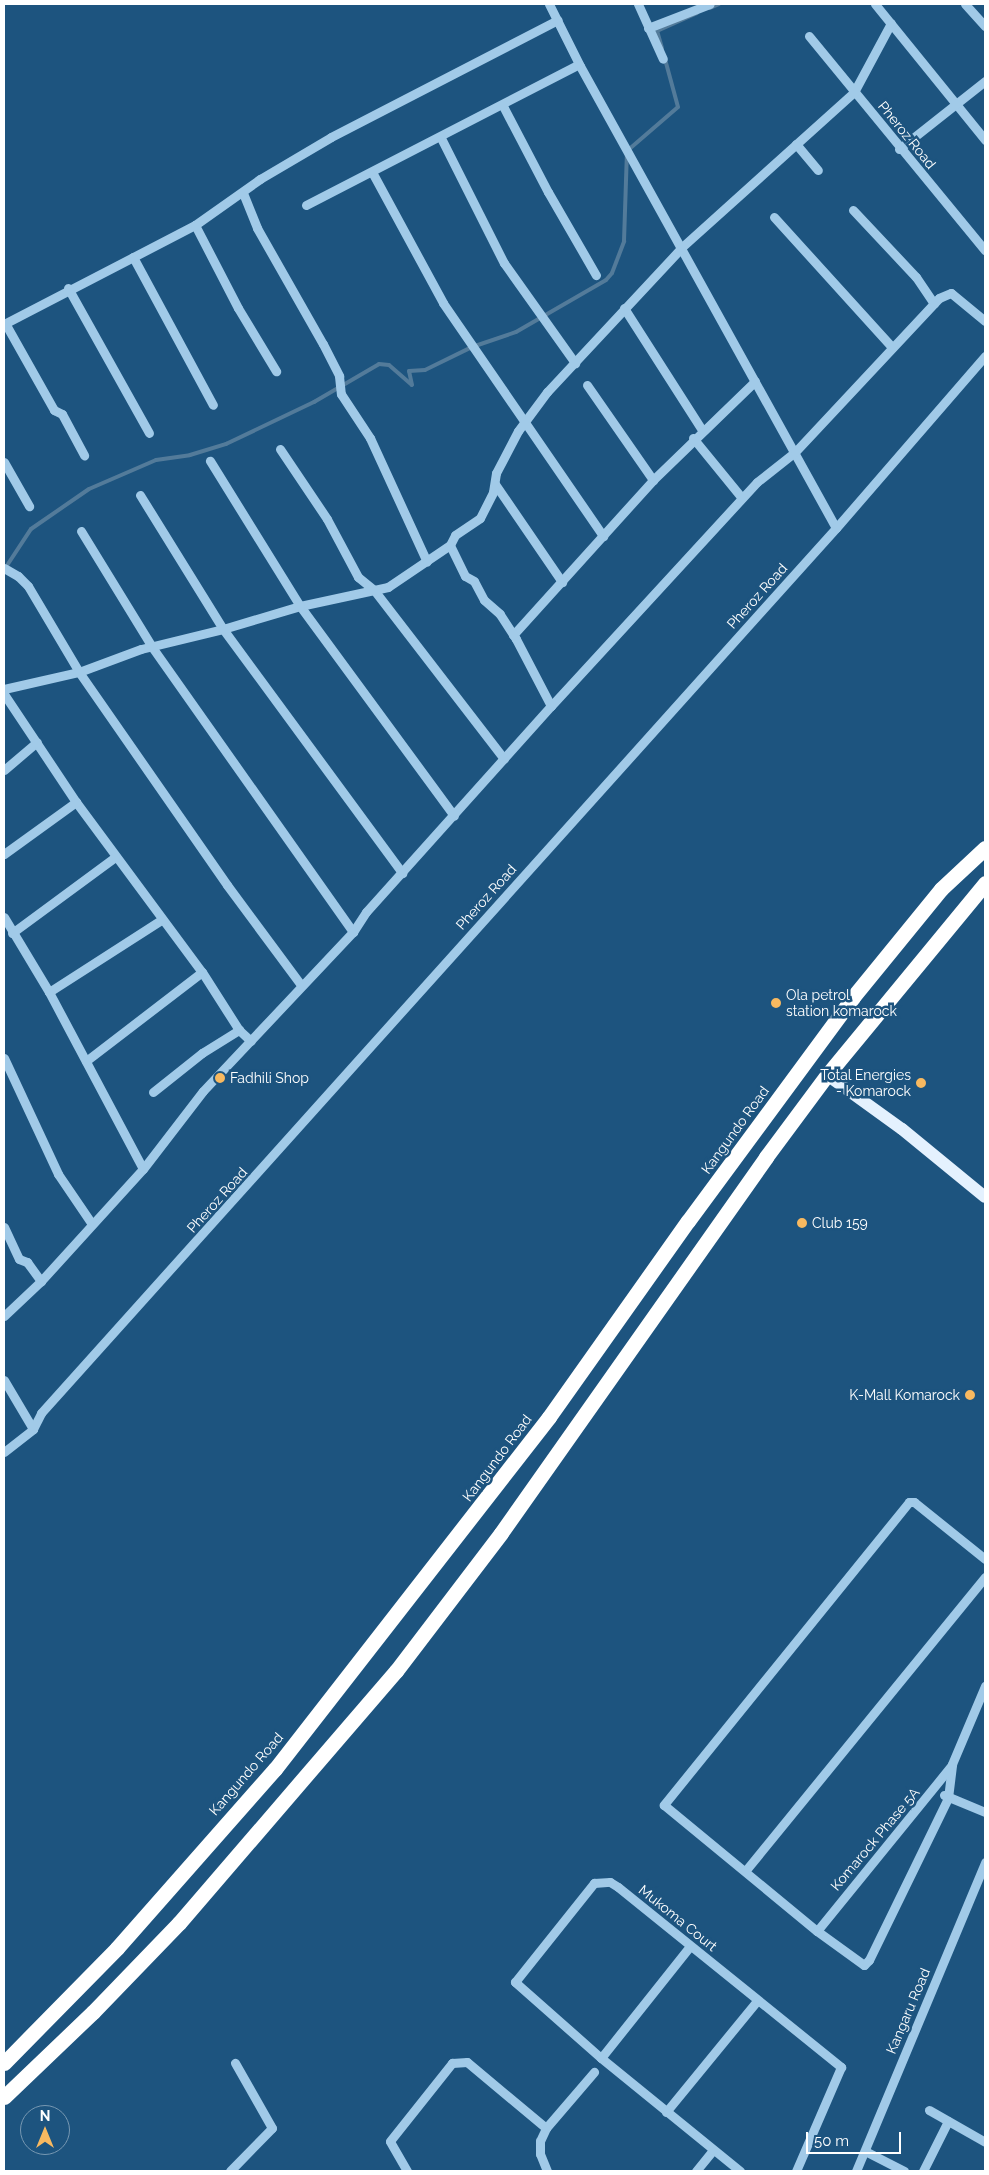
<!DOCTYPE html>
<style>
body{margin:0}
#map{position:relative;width:989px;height:2175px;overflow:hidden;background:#1d547f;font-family:Raleway,sans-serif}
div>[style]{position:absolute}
.stream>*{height:4px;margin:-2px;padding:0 2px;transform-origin:2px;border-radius:2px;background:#537b9a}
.minor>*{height:9px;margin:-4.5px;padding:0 4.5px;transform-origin:4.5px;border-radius:4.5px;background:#a1cae8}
.major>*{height:12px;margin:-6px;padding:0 6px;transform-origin:6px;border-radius:6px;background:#e4f1fe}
.highway>*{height:15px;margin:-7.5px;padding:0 7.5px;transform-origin:7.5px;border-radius:7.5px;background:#fff}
.dots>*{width:14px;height:14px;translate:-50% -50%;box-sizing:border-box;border:2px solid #1d547f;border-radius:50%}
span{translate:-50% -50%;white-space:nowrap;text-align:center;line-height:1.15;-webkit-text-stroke:5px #1d547f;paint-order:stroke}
.street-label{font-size:14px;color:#fff}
.poi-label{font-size:14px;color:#fff}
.left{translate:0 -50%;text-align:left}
.right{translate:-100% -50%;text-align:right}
.frame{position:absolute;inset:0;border:5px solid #fff;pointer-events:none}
.north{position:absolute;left:20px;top:2105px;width:50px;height:50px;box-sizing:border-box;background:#1d547f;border:1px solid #7798b2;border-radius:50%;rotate:0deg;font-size:14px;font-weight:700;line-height:20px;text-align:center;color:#fff}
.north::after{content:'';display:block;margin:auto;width:18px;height:22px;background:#f8b960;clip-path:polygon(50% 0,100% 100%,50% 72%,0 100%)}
.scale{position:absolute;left:806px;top:2132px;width:95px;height:22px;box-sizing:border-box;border:2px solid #fff;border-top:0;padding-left:6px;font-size:15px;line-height:18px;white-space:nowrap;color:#fff;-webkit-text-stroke:4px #1d547f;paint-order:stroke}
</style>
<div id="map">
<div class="stream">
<div style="left:710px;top:8px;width:10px;rotate:-24deg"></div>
<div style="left:662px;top:48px;width:18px;rotate:-106deg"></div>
<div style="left:657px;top:31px;width:44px;rotate:-24.2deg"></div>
<div style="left:6px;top:567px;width:45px;rotate:-56.7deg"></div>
<div style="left:31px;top:529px;width:70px;rotate:-34.6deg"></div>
<div style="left:89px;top:489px;width:73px;rotate:-23.4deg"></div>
<div style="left:156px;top:460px;width:34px;rotate:-8deg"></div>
<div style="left:190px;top:455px;width:38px;rotate:-17deg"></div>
<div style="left:226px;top:444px;width:98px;rotate:-25.5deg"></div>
<div style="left:314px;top:402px;width:75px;rotate:-30.3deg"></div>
<div style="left:379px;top:364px;width:10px;rotate:6deg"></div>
<div style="left:389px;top:365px;width:30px;rotate:41deg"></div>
<div style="left:412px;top:385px;width:14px;rotate:-102deg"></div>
<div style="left:409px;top:371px;width:16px;rotate:-4deg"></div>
<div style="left:425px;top:370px;width:52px;rotate:-26.1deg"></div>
<div style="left:472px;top:347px;width:46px;rotate:-18.8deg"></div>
<div style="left:516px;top:332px;width:104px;rotate:-30deg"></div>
<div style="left:606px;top:280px;width:9px;rotate:-49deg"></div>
<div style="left:612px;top:273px;width:34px;rotate:-69deg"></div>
<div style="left:624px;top:241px;width:90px;rotate:-88.1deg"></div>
<div style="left:627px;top:151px;width:67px;rotate:-40.8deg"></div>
<div style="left:678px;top:107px;width:50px;rotate:-105.2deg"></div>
</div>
<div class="minor">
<div style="left:549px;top:4px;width:69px;rotate:63.4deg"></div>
<div style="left:580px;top:66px;width:528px;rotate:61.01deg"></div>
<div style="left:638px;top:4px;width:60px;rotate:65.6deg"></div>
<div style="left:875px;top:4px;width:175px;rotate:51deg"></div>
<div style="left:965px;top:4px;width:30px;rotate:48deg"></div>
<div style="left:648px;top:28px;width:66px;rotate:-21.2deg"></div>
<div style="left:809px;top:36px;width:277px;rotate:50.6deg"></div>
<div style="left:503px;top:106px;width:97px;rotate:62.4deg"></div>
<div style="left:548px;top:192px;width:96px;rotate:60deg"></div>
<div style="left:441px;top:138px;width:140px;rotate:63.3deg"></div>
<div style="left:504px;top:263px;width:123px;rotate:54.6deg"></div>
<div style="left:796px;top:144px;width:34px;rotate:50deg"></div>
<div style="left:899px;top:149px;width:110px;rotate:-38.3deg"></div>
<div style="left:372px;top:172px;width:149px;rotate:61.5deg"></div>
<div style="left:443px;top:303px;width:283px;rotate:55.5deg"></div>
<div style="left:243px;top:193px;width:38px;rotate:68deg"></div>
<div style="left:257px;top:228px;width:133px;rotate:60.4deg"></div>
<div style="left:323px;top:344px;width:36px;rotate:63deg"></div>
<div style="left:339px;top:376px;width:18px;rotate:84deg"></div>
<div style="left:341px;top:394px;width:53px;rotate:56.6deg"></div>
<div style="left:370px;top:438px;width:136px;rotate:65.3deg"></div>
<div style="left:306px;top:205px;width:307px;rotate:-27.3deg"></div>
<div style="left:853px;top:210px;width:92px;rotate:46.8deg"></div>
<div style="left:916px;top:277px;width:32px;rotate:56deg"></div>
<div style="left:774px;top:217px;width:176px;rotate:47.8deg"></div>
<div style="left:195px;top:225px;width:93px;rotate:62.6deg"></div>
<div style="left:238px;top:308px;width:74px;rotate:58.9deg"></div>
<div style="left:133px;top:257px;width:168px;rotate:61.6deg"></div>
<div style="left:68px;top:288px;width:166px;rotate:60.8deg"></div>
<div style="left:624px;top:308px;width:145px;rotate:57.4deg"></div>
<div style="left:5px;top:323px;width:100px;rotate:60.6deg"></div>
<div style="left:54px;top:410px;width:9px;rotate:27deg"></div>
<div style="left:62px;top:414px;width:47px;rotate:61.8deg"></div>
<div style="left:4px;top:324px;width:215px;rotate:-27.4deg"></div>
<div style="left:195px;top:225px;width:80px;rotate:-35.3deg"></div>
<div style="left:260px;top:179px;width:82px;rotate:-30.6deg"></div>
<div style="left:331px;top:137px;width:255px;rotate:-27.3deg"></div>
<div style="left:587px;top:385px;width:116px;rotate:55.2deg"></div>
<div style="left:693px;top:438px;width:77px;rotate:50.8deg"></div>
<div style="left:280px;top:449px;width:84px;rotate:56.1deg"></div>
<div style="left:327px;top:519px;width:66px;rotate:61.9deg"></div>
<div style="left:358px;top:577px;width:21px;rotate:39deg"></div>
<div style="left:374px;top:590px;width:213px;rotate:52.4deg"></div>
<div style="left:4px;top:462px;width:51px;rotate:60.4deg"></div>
<div style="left:495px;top:484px;width:119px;rotate:55.6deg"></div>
<div style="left:140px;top:495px;width:158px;rotate:58.2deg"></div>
<div style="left:223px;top:629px;width:303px;rotate:53.7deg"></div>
<div style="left:81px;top:531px;width:136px;rotate:58.5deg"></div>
<div style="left:152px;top:647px;width:349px;rotate:54.8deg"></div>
<div style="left:450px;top:545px;width:75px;rotate:145.9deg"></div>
<div style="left:388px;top:587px;width:90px;rotate:167.8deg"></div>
<div style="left:300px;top:606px;width:260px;rotate:53.7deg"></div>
<div style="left:4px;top:568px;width:16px;rotate:30deg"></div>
<div style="left:18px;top:576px;width:14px;rotate:45deg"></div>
<div style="left:28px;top:586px;width:100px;rotate:59.3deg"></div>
<div style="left:79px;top:672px;width:259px;rotate:55.2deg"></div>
<div style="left:227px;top:885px;width:124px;rotate:53.5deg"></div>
<div style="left:513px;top:635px;width:209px;rotate:-47.9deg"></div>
<div style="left:653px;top:480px;width:142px;rotate:-44.1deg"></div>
<div style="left:4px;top:689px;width:77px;rotate:-12.8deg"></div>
<div style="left:79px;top:672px;width:66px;rotate:-20.4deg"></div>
<div style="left:141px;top:649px;width:84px;rotate:-13.7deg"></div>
<div style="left:223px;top:629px;width:80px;rotate:-16.6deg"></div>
<div style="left:300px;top:606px;width:171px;rotate:-121.8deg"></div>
<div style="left:4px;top:694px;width:130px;rotate:56.3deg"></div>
<div style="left:76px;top:802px;width:212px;rotate:53.5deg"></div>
<div style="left:202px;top:972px;width:69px;rotate:57.5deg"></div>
<div style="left:239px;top:1030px;width:16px;rotate:43deg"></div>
<div style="left:551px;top:706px;width:76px;rotate:-117.6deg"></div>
<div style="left:516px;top:639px;width:30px;rotate:-123deg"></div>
<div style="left:500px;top:614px;width:21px;rotate:-139deg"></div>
<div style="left:484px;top:600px;width:21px;rotate:-118deg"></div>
<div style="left:474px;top:581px;width:10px;rotate:-151deg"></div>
<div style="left:465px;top:576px;width:34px;rotate:-116deg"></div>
<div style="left:450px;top:545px;width:11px;rotate:-63deg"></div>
<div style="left:455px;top:535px;width:30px;rotate:-34deg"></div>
<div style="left:480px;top:518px;width:29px;rotate:-63deg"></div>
<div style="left:493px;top:492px;width:19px;rotate:-81deg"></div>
<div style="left:496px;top:473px;width:47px;rotate:-62.4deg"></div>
<div style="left:518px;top:431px;width:49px;rotate:-53.4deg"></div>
<div style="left:547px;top:392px;width:198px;rotate:-47deg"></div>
<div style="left:682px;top:247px;width:232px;rotate:-42deg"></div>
<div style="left:854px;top:92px;width:78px;rotate:-61.8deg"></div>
<div style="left:4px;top:770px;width:43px;rotate:-40.3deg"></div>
<div style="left:4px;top:854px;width:89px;rotate:-35.8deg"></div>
<div style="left:4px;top:917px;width:87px;rotate:59deg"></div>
<div style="left:49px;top:992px;width:200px;rotate:62deg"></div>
<div style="left:12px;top:933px;width:128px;rotate:-36.4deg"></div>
<div style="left:49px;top:992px;width:133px;rotate:-32.7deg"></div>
<div style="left:4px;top:1058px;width:128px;rotate:65deg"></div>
<div style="left:58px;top:1174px;width:60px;rotate:55.8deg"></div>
<div style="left:86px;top:1061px;width:146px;rotate:-37.5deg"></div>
<div style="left:153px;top:1092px;width:63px;rotate:-38.5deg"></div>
<div style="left:202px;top:1053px;width:44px;rotate:-31.9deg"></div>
<div style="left:4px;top:1227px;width:35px;rotate:65deg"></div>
<div style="left:19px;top:1259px;width:9px;rotate:21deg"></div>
<div style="left:27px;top:1262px;width:24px;rotate:54deg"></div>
<div style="left:4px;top:1316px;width:51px;rotate:-43.4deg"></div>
<div style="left:41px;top:1281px;width:151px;rotate:-47.7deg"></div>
<div style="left:143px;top:1169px;width:98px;rotate:-52.4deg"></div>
<div style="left:203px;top:1091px;width:219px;rotate:-46.7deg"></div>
<div style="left:353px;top:932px;width:24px;rotate:-57deg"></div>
<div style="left:366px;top:912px;width:277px;rotate:-48.1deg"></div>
<div style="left:551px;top:706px;width:304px;rotate:-47.4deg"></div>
<div style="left:757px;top:482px;width:48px;rotate:-38.3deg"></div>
<div style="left:795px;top:452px;width:211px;rotate:-46.9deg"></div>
<div style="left:939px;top:298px;width:13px;rotate:-23deg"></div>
<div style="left:951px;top:293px;width:44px;rotate:39.5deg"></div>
<div style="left:4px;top:1380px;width:57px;rotate:59.4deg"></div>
<div style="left:4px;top:1452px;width:37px;rotate:-38deg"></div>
<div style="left:33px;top:1429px;width:18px;rotate:-63deg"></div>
<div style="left:41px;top:1413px;width:1190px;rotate:-48.07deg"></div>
<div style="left:836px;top:528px;width:228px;rotate:-49.1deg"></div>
<div style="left:985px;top:1559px;width:91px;rotate:-141.2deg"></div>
<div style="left:914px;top:1502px;width:5px;rotate:180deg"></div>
<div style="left:909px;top:1502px;width:390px;rotate:129deg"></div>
<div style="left:664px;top:1805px;width:198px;rotate:39.5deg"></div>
<div style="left:817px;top:1931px;width:58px;rotate:35.9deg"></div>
<div style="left:864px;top:1965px;width:7px;rotate:-45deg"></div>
<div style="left:869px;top:1960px;width:180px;rotate:-64deg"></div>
<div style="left:948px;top:1798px;width:34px;rotate:-83deg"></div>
<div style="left:952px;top:1764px;width:85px;rotate:-67.1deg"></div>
<div style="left:944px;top:1795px;width:44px;rotate:22.5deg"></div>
<div style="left:746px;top:1870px;width:378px;rotate:-50.8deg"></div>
<div style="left:817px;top:1931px;width:213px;rotate:-50.9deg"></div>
<div style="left:601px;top:2058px;width:143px;rotate:-51.5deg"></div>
<div style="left:929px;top:2110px;width:64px;rotate:29.7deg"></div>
<div style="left:666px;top:2112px;width:144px;rotate:-50.7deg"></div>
<div style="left:865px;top:2151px;width:44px;rotate:27.1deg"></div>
<div style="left:230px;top:2171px;width:60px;rotate:-45.7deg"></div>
<div style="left:272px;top:2128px;width:75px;rotate:-119.6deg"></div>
<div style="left:407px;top:2171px;width:34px;rotate:-120deg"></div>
<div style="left:390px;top:2141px;width:100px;rotate:-51.5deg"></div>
<div style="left:452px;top:2063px;width:15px;rotate:-4deg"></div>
<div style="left:467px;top:2062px;width:103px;rotate:39.9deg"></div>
<div style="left:547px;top:2171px;width:18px;rotate:-112deg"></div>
<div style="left:540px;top:2154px;width:13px;rotate:-90deg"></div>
<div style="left:540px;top:2141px;width:14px;rotate:-65deg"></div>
<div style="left:546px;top:2128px;width:74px;rotate:-49.4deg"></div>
<div style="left:696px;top:2171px;width:26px;rotate:-51deg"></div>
<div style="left:740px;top:2171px;width:179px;rotate:-140.9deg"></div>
<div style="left:601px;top:2058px;width:115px;rotate:-138.5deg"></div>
<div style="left:515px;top:1982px;width:127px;rotate:-51.4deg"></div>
<div style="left:594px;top:1883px;width:16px;rotate:-4deg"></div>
<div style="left:610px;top:1882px;width:9px;rotate:32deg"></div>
<div style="left:618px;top:1887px;width:287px;rotate:38.9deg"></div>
<div style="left:841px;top:2067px;width:113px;rotate:113.4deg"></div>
<div style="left:856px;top:2171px;width:335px;rotate:-67.3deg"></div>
<div style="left:923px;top:2171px;width:56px;rotate:-63.4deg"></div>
</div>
<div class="major">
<div style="left:827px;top:1075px;width:92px;rotate:35.8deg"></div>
<div style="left:902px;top:1129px;width:107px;rotate:39.3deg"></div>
</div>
<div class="highway">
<div style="left:4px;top:2063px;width:161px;rotate:-45.5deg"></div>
<div style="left:117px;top:1948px;width:239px;rotate:-48.6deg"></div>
<div style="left:275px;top:1769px;width:446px;rotate:-52.1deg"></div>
<div style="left:549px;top:1417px;width:240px;rotate:-54.7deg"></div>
<div style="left:688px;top:1221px;width:278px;rotate:-53.6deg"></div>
<div style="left:853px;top:997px;width:139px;rotate:-50.8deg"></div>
<div style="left:941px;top:889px;width:60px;rotate:-43deg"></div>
<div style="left:4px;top:2097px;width:123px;rotate:-43.7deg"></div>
<div style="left:93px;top:2012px;width:124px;rotate:-46deg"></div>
<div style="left:179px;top:1923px;width:333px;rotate:-49.3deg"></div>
<div style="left:396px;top:1671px;width:173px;rotate:-52.7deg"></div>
<div style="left:501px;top:1533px;width:460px;rotate:-54.8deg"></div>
<div style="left:766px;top:1157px;width:102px;rotate:-53.4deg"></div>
<div style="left:827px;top:1075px;width:249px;rotate:-50.5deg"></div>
</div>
<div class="dots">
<div style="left:776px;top:1003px;background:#f8b960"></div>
<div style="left:220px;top:1078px;background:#f8b960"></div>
<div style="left:921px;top:1083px;background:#f8b960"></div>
<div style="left:802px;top:1223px;background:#f8b960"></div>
<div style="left:970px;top:1395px;background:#f8b960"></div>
</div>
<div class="street-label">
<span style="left:907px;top:135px;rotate:51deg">Pheroz Road</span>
<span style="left:757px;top:596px;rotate:-48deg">Pheroz Road</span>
<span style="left:486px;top:897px;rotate:-48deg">Pheroz Road</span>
<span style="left:735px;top:1130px;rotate:-54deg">Kangundo Road</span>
<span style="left:217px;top:1200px;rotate:-48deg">Pheroz Road</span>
<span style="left:497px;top:1458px;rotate:-53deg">Kangundo Road</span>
<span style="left:246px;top:1774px;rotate:-49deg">Kangundo Road</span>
<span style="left:875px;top:1839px;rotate:-50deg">Komarock Phase 5A</span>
<span style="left:678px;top:1918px;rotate:39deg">Mukoma Court</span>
<span style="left:908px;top:2011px;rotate:-67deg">Kangaru Road</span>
</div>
<div class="poi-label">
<span class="left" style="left:786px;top:1003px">Ola petrol<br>station komarock</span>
<span class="right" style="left:911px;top:1083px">Total Energies<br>- Komarock</span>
<span class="left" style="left:230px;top:1078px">Fadhili Shop</span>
<span class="left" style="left:812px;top:1223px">Club 159</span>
<span class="right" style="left:960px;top:1395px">K-Mall Komarock</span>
</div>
<div class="frame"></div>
<div class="north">N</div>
<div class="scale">50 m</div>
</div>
